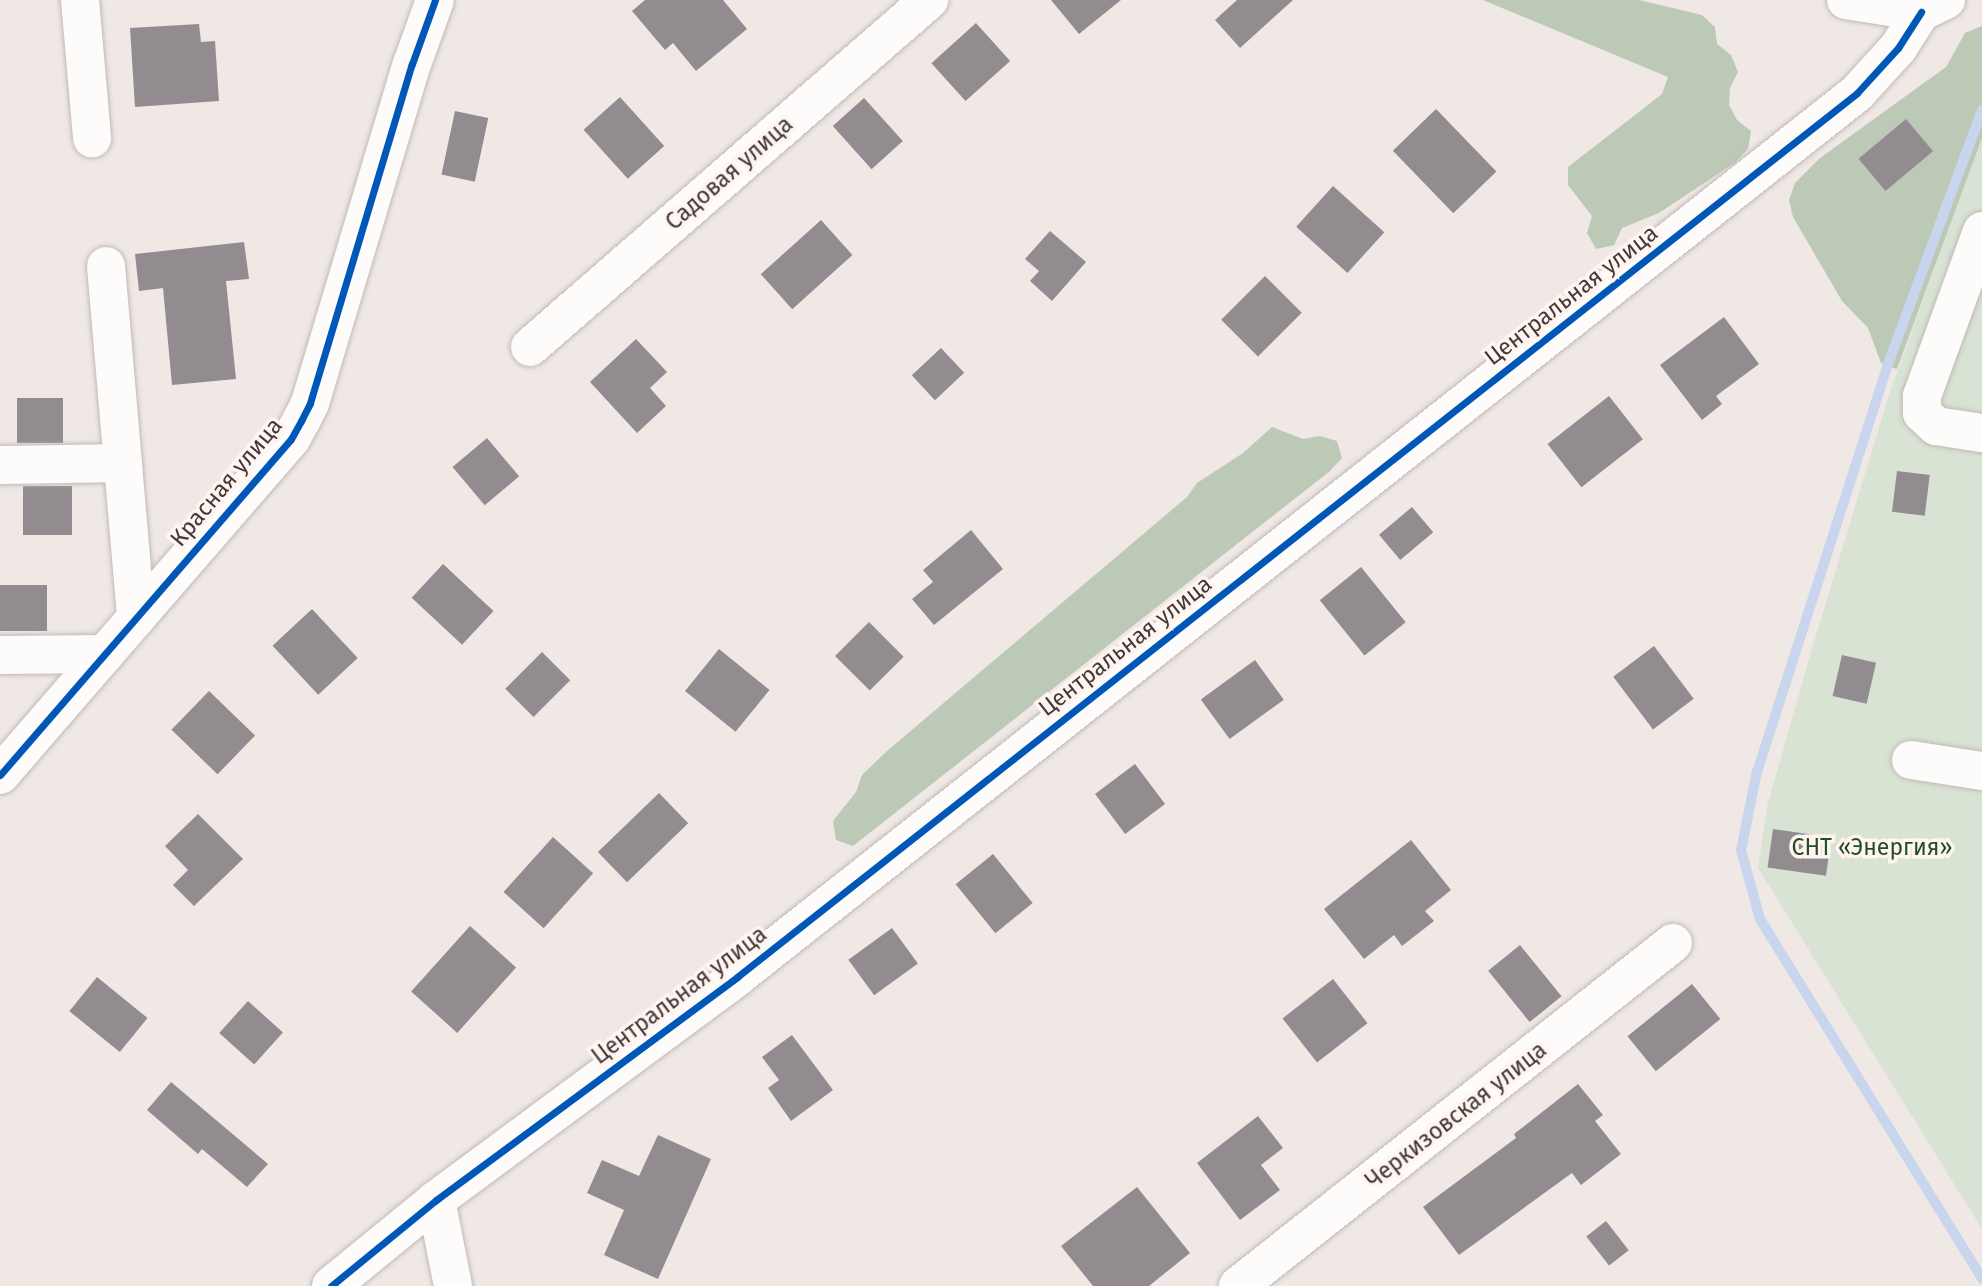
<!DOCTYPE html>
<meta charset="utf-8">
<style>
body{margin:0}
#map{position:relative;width:1982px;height:1286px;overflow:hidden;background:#efe8e5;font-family:"Fira Sans",sans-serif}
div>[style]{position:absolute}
.green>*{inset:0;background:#d8e3d3}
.forest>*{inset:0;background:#bcc9b7}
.stream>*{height:10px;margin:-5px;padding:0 5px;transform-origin:5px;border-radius:5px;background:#c9d5ed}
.building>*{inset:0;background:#928c91;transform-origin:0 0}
.roads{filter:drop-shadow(0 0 2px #c0bab8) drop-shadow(0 0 2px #c0bab8)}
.minor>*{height:38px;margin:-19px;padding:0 19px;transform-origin:19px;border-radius:19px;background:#fdfcfb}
.cycleway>*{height:7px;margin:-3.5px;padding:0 3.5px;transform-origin:3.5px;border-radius:3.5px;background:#0057b8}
span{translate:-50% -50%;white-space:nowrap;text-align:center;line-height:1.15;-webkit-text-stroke:7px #fff4f0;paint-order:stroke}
.street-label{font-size:23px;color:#3f3937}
.park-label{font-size:23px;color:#224e23}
</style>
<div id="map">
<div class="green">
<div style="clip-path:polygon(1982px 136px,1982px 1229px,1758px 868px,1767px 807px,1811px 652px,1888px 398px)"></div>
</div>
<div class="forest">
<div style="clip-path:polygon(1483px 0,1639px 0,1702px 15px,1715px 27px,1717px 44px,1731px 55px,1738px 72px,1730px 88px,1729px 105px,1737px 120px,1751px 131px,1748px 149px,1736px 162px,1659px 213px,1622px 228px,1614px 245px,1596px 249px,1587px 233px,1592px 216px,1568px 185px,1568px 167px,1662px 94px,1668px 77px)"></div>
<div style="clip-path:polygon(1982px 26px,1982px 138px,1897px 369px,1881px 363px,1868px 328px,1842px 301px,1793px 217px,1789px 200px,1795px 183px,1820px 158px,1946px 67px,1965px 33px)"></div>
<div style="clip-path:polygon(1272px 427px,1303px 439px,1320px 436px,1337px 441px,1342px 458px,1330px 471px,853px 846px,836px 840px,833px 821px,856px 792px,862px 775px,887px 751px,1187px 497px,1197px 483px,1243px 453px)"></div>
</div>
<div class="stream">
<div style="left:1982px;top:110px;width:268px;rotate:110.3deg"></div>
<div style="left:1889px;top:361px;width:431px;rotate:107.8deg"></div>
<div style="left:1757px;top:771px;width:81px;rotate:101.4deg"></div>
<div style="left:1741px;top:850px;width:72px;rotate:74.6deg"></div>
<div style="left:1760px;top:919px;width:423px;rotate:58.3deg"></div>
</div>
<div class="building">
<div style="clip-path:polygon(645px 0,723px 0,747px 29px,696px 71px,673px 43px,665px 50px,632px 11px)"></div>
<div style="clip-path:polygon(1051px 0,1121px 0,1079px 34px)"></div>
<div style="clip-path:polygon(1237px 0,1293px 0,1240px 48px,1215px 20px)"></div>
<div style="left:976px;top:23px;width:51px;height:60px;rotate:48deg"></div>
<div style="clip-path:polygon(199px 24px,201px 42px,215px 41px,219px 101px,135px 107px,130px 28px)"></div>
<div style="left:620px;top:97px;width:66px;height:49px;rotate:48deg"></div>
<div style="left:864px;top:98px;width:58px;height:42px;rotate:48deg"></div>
<div style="left:1436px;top:109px;width:87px;height:60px;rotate:46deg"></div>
<div style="left:455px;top:111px;width:34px;height:65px;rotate:12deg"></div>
<div style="left:1906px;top:119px;width:42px;height:62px;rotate:50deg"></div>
<div style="left:1333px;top:186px;width:69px;height:55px;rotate:42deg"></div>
<div style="left:821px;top:220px;width:47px;height:81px;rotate:48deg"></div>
<div style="clip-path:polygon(1050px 231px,1086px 262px,1052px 301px,1030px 281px,1039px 271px,1025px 259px)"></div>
<div style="clip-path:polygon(244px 242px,249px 279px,226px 281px,236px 379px,172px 385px,163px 288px,139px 291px,135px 254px)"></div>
<div style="left:1265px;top:276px;width:52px;height:62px;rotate:45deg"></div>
<div style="clip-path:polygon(1724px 317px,1759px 364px,1716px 396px,1722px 404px,1702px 420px,1660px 365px)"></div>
<div style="clip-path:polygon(636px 339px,667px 372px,650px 388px,666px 406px,637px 433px,590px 382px)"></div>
<div style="left:941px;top:348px;width:34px;height:40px;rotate:47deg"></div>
<div style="left:1609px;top:396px;width:55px;height:78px;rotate:52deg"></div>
<div style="left:17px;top:398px;width:46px;height:45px"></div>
<div style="left:487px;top:438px;width:50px;height:45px;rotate:50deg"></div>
<div style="left:1897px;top:471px;width:33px;height:41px;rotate:7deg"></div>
<div style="left:23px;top:486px;width:49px;height:49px"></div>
<div style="left:1412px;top:507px;width:33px;height:43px;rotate:50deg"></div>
<div style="clip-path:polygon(971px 530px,1003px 569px,934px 625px,912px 599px,933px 582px,923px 570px)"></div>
<div style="left:443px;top:564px;width:69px;height:46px;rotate:43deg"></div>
<div style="left:1361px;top:567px;width:71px;height:53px;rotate:51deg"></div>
<div style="left:47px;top:585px;width:46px;height:47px;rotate:90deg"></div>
<div style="left:312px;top:609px;width:67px;height:54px;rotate:47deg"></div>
<div style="left:869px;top:622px;width:49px;height:48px;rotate:45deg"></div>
<div style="left:1654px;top:646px;width:66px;height:51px;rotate:53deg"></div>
<div style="left:719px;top:649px;width:65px;height:54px;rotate:39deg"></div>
<div style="left:542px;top:652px;width:40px;height:52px;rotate:45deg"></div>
<div style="left:1842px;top:655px;width:35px;height:42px;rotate:13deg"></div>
<div style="left:1255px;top:660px;width:49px;height:67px;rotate:54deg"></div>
<div style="left:209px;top:691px;width:64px;height:54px;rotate:44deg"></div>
<div style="left:1135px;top:764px;width:50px;height:50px;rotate:53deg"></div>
<div style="left:659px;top:793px;width:42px;height:85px;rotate:46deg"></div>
<div style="clip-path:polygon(198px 814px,243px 859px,194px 906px,173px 885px,188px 870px,165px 846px)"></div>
<div style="left:1773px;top:829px;width:59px;height:39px;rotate:8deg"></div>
<div style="left:553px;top:837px;width:54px;height:74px;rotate:42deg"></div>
<div style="clip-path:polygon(1411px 840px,1451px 890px,1425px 911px,1434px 921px,1402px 946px,1394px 935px,1364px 959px,1324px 909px)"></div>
<div style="left:993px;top:854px;width:63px;height:48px;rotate:51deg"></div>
<div style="left:470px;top:926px;width:62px;height:88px;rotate:42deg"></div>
<div style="left:892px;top:928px;width:44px;height:54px;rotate:54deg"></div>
<div style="left:1520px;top:945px;width:66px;height:41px;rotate:51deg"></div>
<div style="left:97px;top:977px;width:65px;height:44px;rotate:39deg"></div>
<div style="left:1333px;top:979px;width:56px;height:64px;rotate:52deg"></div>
<div style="left:1692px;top:984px;width:45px;height:83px;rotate:51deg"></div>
<div style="left:248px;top:1001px;width:47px;height:43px;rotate:42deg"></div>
<div style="clip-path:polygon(792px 1035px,833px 1090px,791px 1121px,768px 1088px,779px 1080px,762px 1057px)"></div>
<div style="clip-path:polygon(171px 1082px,268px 1164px,247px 1187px,202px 1149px,198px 1154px,147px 1110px)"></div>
<div style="clip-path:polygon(1578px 1084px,1603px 1115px,1595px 1121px,1621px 1154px,1581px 1185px,1572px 1173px,1459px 1255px,1423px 1207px,1516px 1138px,1514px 1134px)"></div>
<div style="clip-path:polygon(1258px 1116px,1283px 1148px,1261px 1165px,1280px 1190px,1240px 1220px,1197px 1163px)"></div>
<div style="clip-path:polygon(658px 1135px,711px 1159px,658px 1279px,604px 1255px,624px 1210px,587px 1193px,602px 1160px,639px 1176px)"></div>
<div style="clip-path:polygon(1137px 1187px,1190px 1253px,1149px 1286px,1093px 1286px,1061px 1246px)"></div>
<div style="left:1606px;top:1221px;width:37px;height:25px;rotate:52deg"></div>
</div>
<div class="roads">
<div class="minor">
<div style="left:80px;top:0;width:139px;rotate:85deg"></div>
<div style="left:1846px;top:0;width:76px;rotate:9.1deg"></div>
<div style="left:1921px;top:12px;width:28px;rotate:-26deg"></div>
<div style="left:1982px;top:231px;width:176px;rotate:110deg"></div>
<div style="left:1922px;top:396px;width:17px;rotate:90deg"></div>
<div style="left:1922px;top:413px;width:19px;rotate:43deg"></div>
<div style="left:1936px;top:426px;width:47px;rotate:8.7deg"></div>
<div style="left:106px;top:266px;width:353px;rotate:85.1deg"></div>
<div style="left:530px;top:347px;width:529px;rotate:-41.01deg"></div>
<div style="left:0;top:465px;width:123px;rotate:-0.9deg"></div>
<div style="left:0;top:655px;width:105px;rotate:-0.5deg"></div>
<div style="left:1911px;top:760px;width:72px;rotate:8.8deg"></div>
<div style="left:0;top:775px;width:444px;rotate:-49.1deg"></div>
<div style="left:291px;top:439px;width:21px;rotate:-61deg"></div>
<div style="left:301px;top:421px;width:20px;rotate:-63deg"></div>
<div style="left:310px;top:403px;width:354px;rotate:-73.3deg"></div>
<div style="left:412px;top:64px;width:68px;rotate:-70.2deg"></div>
<div style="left:436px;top:1200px;width:88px;rotate:78.8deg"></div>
<div style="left:331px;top:1286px;width:136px;rotate:-39.3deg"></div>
<div style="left:436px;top:1200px;width:375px;rotate:-36.5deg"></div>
<div style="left:737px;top:977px;width:1427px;rotate:-38.28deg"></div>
<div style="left:1857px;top:93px;width:61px;rotate:-47.7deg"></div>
<div style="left:1898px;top:48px;width:43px;rotate:-57.4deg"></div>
<div style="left:1238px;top:1286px;width:554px;rotate:-38.26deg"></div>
</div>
</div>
<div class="cycleway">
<div style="left:0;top:775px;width:444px;rotate:-49.1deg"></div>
<div style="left:291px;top:439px;width:21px;rotate:-61deg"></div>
<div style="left:301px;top:421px;width:20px;rotate:-63deg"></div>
<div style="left:310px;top:403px;width:354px;rotate:-73.3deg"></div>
<div style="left:412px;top:64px;width:68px;rotate:-70.2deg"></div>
<div style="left:331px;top:1286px;width:136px;rotate:-39.3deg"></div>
<div style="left:436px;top:1200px;width:375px;rotate:-36.5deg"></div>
<div style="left:737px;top:977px;width:1427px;rotate:-38.28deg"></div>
<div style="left:1857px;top:93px;width:61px;rotate:-47.7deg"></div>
<div style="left:1898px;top:48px;width:43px;rotate:-57.4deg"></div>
</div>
<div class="street-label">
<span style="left:729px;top:173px;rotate:-41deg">Садовая улица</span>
<span style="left:1571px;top:295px;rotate:-38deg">Центральная улица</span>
<span style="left:226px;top:482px;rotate:-50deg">Красная улица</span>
<span style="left:1125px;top:646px;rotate:-38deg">Центральная улица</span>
<span style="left:679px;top:995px;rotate:-37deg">Центральная улица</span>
<span style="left:1456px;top:1115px;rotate:-38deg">Черкизовская улица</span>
</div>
<div class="park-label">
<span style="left:1872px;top:847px">СНТ «Энергия»</span>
</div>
</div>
